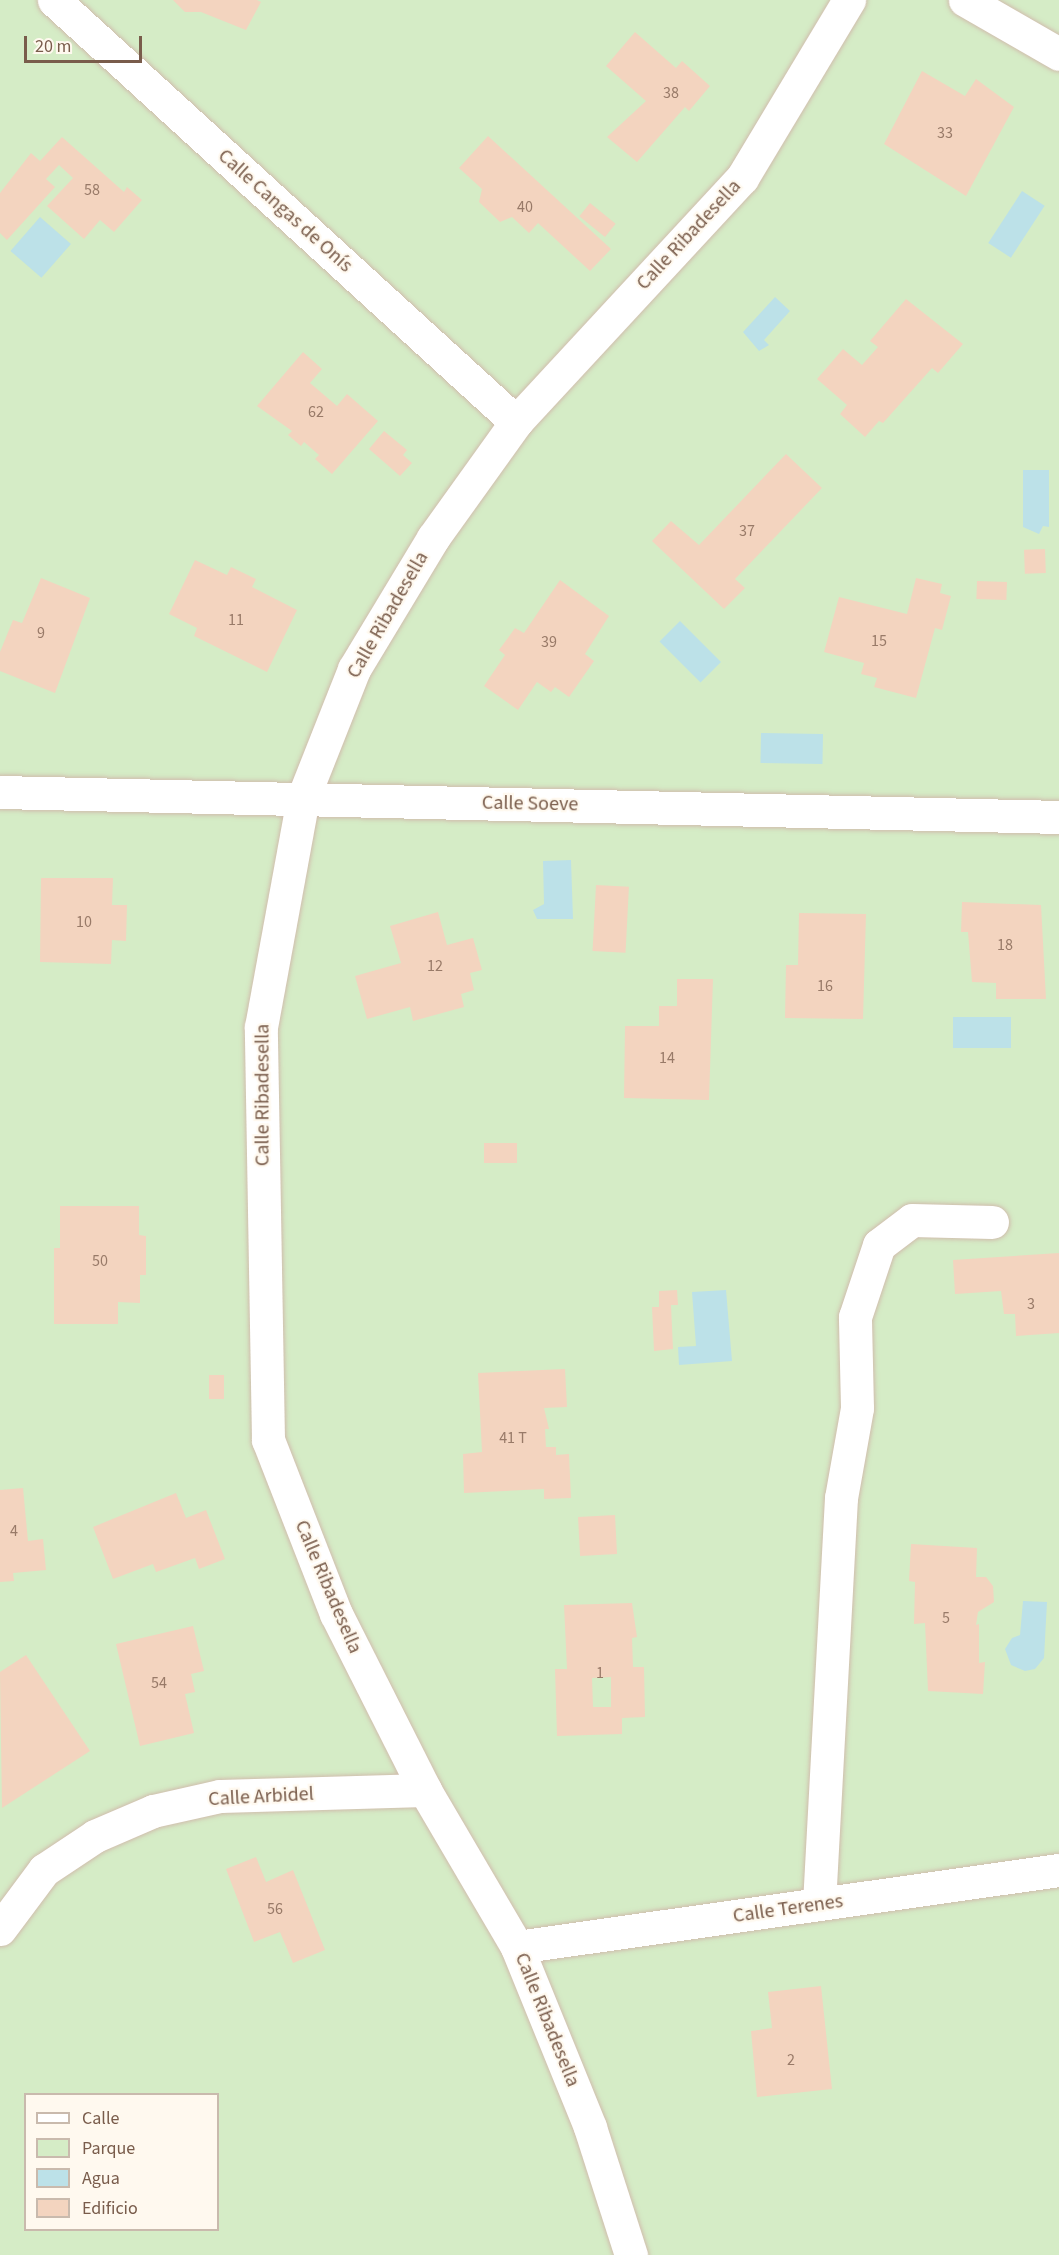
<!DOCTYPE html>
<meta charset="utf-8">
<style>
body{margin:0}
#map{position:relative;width:1059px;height:2255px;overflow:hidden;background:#fdf5e9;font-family:"Source Sans 3",sans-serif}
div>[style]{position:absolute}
.green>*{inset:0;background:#d5ecc6}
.water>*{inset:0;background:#bce1e8;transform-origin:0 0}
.building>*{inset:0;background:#f3d4bf;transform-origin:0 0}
.roads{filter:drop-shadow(0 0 2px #d0bdad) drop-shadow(0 0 2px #d0bdad)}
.minor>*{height:33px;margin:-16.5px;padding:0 16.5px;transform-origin:16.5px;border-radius:16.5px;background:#fff}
span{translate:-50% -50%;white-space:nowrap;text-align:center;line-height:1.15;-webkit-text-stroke:4.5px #fff9ef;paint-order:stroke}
.number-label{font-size:16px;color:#987a68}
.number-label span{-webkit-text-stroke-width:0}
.street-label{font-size:20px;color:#795c4b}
.legend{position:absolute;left:24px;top:2093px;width:195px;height:138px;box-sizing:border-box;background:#fff9ef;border:2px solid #c9baad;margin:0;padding:8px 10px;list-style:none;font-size:18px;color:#795c4b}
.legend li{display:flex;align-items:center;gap:12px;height:30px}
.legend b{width:30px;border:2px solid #c9baad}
.scale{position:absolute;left:24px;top:36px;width:118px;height:27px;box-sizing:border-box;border:3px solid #795c4b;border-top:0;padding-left:8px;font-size:18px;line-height:21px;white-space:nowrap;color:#795c4b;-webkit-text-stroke:4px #fff9ef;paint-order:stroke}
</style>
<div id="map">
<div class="green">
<div style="clip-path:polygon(evenodd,0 0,1059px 0,1059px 2255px,0 2255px,0 0,26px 2094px,218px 2094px,218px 2230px,26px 2230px,26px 2094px)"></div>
</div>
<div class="water">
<div style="left:1022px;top:191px;width:27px;height:62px;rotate:33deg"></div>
<div style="left:40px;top:217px;width:41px;height:45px;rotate:41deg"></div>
<div style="clip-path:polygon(775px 297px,790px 311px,764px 340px,769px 345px,759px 351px,743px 332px)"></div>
<div style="clip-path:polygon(1023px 470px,1049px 470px,1049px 527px,1043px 526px,1039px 534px,1023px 527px)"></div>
<div style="left:680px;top:621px;width:58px;height:29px;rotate:45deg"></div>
<div style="left:761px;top:733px;width:62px;height:30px;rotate:1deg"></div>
<div style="clip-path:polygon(571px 860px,573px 919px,537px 919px,533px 910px,544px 904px,543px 861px)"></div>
<div style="left:953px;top:1017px;width:58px;height:31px"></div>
<div style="clip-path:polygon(726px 1290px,732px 1361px,679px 1365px,678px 1347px,696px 1346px,692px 1292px)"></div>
<div style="clip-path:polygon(1023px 1601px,1047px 1602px,1044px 1658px,1035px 1669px,1025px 1671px,1011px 1665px,1005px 1649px,1012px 1638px,1020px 1635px)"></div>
</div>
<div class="building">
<div style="clip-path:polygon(173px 0,257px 0,261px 2px,246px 30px,201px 12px,185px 12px)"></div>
<div style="clip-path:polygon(635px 32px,676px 68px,682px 61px,710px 86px,689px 111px,685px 107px,637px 162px,607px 137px,646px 101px,606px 66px)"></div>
<div style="clip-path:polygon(922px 71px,965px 96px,976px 79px,1014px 107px,966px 196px,884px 144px)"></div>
<div style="clip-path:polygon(488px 136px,611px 249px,590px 271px,538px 223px,529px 233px,512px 217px,500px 222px,479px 202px,482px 189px,459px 168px)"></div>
<div style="clip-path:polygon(62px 137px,124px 192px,127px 187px,142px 200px,114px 232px,100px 220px,84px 239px,47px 206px,73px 178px,59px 165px,46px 179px,55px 187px,7px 240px,0 233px,0 193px,31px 153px,40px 161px)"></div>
<div style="left:590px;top:203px;width:33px;height:17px;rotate:39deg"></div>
<div style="clip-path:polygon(906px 299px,963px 344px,938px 373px,932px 368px,883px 423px,879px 421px,865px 437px,840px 414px,847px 405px,817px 379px,843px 349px,862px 365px,878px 347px,870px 341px)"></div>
<div style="clip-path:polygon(303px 352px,322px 369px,310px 383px,337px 406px,347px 394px,378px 421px,332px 474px,315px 459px,319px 455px,304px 442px,301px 446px,288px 435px,292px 431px,257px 406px)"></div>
<div style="clip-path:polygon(384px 431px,407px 450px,403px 455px,412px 463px,400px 476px,369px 449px)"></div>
<div style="clip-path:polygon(786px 454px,822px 488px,735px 579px,745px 588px,724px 609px,652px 541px,671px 521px,699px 545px)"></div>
<div style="left:1045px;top:549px;width:24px;height:21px;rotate:88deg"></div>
<div style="clip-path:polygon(195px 560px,227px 575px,231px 567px,256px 579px,252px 587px,297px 610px,267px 672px,194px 636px,197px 628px,169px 614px)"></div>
<div style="clip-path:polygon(41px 578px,90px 598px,55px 693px,0 671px,0 652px,13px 620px,22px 623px)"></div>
<div style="clip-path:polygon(916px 578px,942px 584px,940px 593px,951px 596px,942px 630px,935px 628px,916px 698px,874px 687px,877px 678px,861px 674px,864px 663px,824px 652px,839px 597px,907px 614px)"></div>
<div style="clip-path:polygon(560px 580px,609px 616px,585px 654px,594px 661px,569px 697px,555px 687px,551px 692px,537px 682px,518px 710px,484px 686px,505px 655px,499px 650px,515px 628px,524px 633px)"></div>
<div style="left:977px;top:581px;width:30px;height:18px;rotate:2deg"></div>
<div style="clip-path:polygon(41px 878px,113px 878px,112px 905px,127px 905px,126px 941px,112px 940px,111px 964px,40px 962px)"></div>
<div style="left:596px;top:885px;width:33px;height:66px;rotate:3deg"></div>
<div style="clip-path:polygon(962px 902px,1041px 905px,1046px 999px,996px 999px,996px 983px,972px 982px,968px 932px,961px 932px)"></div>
<div style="clip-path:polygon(438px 912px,447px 945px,473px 938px,482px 970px,470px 973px,474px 990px,461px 994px,464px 1007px,413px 1021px,410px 1007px,367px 1019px,355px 976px,401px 963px,390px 926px)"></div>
<div style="clip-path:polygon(799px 913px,866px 914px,863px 1019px,785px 1018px,786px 965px,798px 965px)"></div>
<div style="clip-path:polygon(677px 979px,713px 979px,709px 1100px,624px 1098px,625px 1026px,659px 1026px,659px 1006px,677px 1006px)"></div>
<div style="left:484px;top:1143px;width:33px;height:20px"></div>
<div style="clip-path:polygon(60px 1206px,139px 1206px,139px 1235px,146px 1236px,146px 1275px,140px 1275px,140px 1303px,118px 1302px,118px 1324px,54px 1324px,54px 1248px,60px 1248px)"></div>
<div style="clip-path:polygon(1059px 1253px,1059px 1333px,1016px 1336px,1015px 1314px,1004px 1314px,1001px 1291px,955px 1294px,953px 1260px)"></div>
<div style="clip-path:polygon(677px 1290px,678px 1305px,671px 1305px,673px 1349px,654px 1351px,652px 1307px,659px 1307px,659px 1291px)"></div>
<div style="clip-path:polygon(565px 1369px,567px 1407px,544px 1408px,549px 1429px,545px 1429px,546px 1447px,556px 1447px,556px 1455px,569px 1454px,571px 1498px,544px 1499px,544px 1489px,464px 1493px,463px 1454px,482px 1452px,478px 1373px)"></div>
<div style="left:209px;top:1375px;width:15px;height:24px"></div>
<div style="clip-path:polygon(23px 1488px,28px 1541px,43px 1539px,46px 1570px,13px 1573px,14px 1581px,0 1582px,0 1490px)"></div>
<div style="clip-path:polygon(176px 1493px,186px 1518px,206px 1510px,225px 1559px,199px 1569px,195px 1558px,156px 1572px,153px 1564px,113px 1579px,93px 1527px)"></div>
<div style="left:615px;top:1515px;width:39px;height:37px;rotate:87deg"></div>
<div style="clip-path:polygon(911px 1544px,977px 1548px,976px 1577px,986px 1577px,993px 1586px,994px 1602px,978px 1612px,976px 1625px,979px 1624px,979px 1663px,985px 1662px,983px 1694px,928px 1691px,925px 1623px,914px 1624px,915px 1582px,909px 1581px)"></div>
<div style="clip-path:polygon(evenodd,632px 1603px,637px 1637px,632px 1638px,633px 1667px,644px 1667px,645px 1717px,622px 1718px,622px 1734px,557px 1736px,555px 1669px,567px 1669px,564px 1605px,632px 1603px,611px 1677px,611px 1707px,593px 1707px,592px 1678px,611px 1677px)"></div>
<div style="clip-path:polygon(193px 1626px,204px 1671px,191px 1674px,195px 1692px,185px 1694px,194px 1733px,140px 1746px,116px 1644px)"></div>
<div style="clip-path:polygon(26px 1655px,90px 1751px,2px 1808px,0 1672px)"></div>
<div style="clip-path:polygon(256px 1857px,266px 1882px,293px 1870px,325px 1950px,293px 1963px,280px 1932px,254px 1942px,226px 1869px)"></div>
<div style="clip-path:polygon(821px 1986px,832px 2089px,757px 2097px,751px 2031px,772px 2028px,768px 1992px)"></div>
</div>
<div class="roads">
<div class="minor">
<div style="left:54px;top:0;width:626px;rotate:42.41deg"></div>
<div style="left:965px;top:0;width:108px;rotate:29.9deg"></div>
<div style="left:0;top:792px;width:1059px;rotate:1.35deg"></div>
<div style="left:819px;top:1904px;width:407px;rotate:-86.9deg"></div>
<div style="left:841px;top:1498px;width:91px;rotate:-79.9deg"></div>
<div style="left:857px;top:1408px;width:91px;rotate:-91.3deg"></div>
<div style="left:855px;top:1317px;width:76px;rotate:-71.6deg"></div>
<div style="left:879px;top:1245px;width:41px;rotate:-37.1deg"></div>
<div style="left:912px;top:1220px;width:80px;rotate:1.4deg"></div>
<div style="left:0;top:1929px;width:74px;rotate:-53.3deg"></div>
<div style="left:44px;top:1870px;width:61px;rotate:-33.7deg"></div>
<div style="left:95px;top:1836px;width:63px;rotate:-23.3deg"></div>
<div style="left:153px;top:1811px;width:69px;rotate:-12.6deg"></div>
<div style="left:220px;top:1796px;width:205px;rotate:-1.7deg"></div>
<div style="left:517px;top:1947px;width:547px;rotate:-8.09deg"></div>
<div style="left:631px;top:2255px;width:134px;rotate:-107.8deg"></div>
<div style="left:590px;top:2127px;width:194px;rotate:-112.1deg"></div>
<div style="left:517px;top:1947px;width:182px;rotate:-120.4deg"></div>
<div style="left:425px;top:1790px;width:197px;rotate:-116.8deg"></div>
<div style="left:336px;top:1614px;width:187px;rotate:-111.3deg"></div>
<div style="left:268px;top:1440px;width:413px;rotate:-91deg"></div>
<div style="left:261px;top:1027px;width:233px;rotate:-79.6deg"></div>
<div style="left:303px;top:798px;width:139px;rotate:-68.4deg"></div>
<div style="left:354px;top:669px;width:153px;rotate:-58.9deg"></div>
<div style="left:433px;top:538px;width:143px;rotate:-54.4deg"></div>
<div style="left:516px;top:422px;width:333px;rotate:-47.2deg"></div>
<div style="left:742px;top:178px;width:208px;rotate:-59deg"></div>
</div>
</div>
<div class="number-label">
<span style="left:671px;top:93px">38</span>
<span style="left:945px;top:133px">33</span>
<span style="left:92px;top:190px">58</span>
<span style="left:525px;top:207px">40</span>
<span style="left:316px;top:412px">62</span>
<span style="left:747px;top:531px">37</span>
<span style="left:236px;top:620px">11</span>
<span style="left:41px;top:633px">9</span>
<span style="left:879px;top:641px">15</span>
<span style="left:549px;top:642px">39</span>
<span style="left:84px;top:922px">10</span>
<span style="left:1005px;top:945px">18</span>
<span style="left:435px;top:966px">12</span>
<span style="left:825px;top:986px">16</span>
<span style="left:667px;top:1058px">14</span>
<span style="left:100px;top:1261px">50</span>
<span style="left:1031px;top:1304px">3</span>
<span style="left:513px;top:1438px">41 T</span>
<span style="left:14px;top:1531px">4</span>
<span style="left:946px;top:1618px">5</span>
<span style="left:600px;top:1673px">1</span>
<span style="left:159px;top:1683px">54</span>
<span style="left:275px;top:1909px">56</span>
<span style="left:791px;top:2060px">2</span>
</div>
<div class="street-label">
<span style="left:285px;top:211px;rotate:42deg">Calle Cangas de Onís</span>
<span style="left:689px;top:235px;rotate:-47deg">Calle Ribadesella</span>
<span style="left:388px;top:615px;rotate:-60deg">Calle Ribadesella</span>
<span style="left:530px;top:804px;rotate:1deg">Calle Soeve</span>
<span style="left:263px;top:1095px;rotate:-90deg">Calle Ribadesella</span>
<span style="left:328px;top:1587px;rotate:67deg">Calle Ribadesella</span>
<span style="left:261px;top:1797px;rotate:-3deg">Calle Arbidel</span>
<span style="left:788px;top:1909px;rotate:-8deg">Calle Terenes</span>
<span style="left:547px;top:2020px;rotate:68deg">Calle Ribadesella</span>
</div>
<ul class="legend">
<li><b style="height:8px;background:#fff"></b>Calle</li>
<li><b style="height:16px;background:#d5ecc6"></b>Parque</li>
<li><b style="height:16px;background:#bce1e8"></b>Agua</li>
<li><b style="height:16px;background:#f3d4bf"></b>Edificio</li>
</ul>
<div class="scale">20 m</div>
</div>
